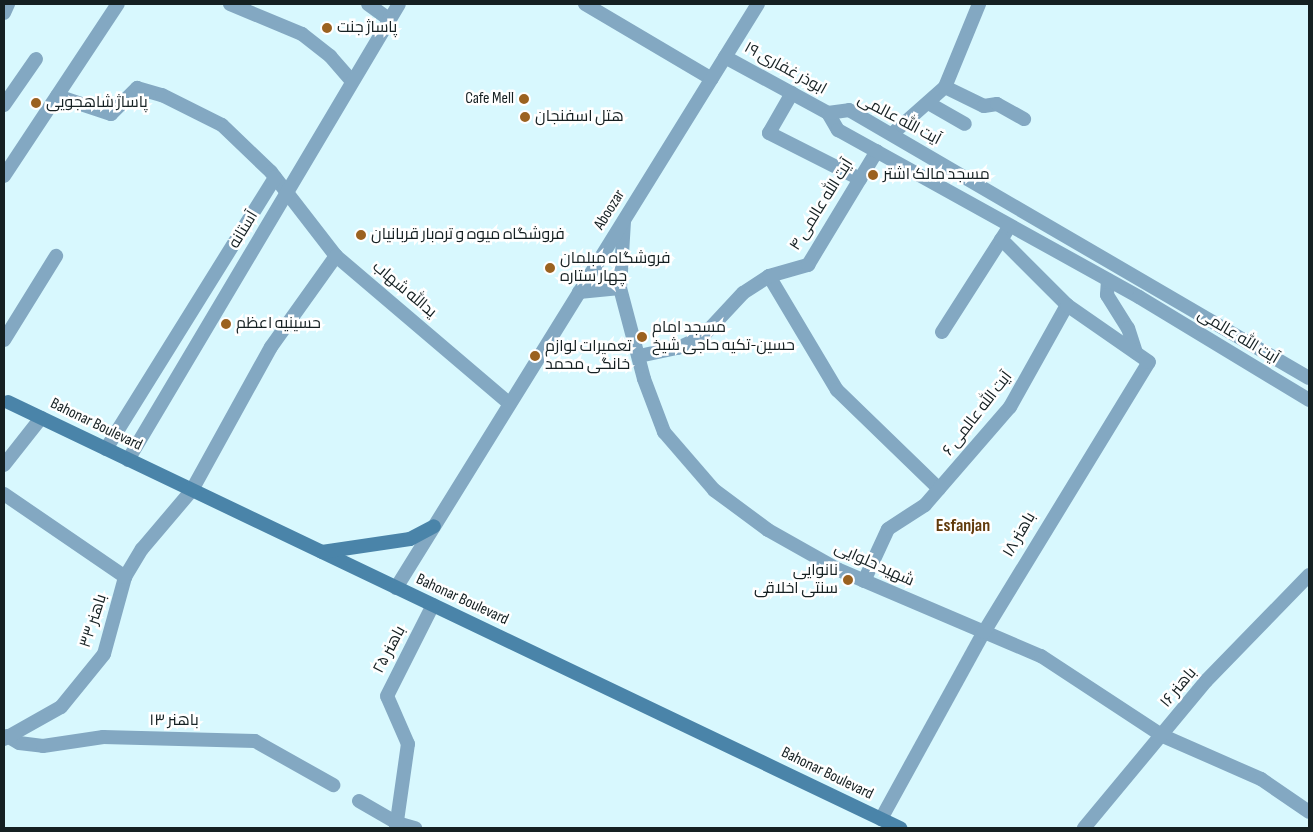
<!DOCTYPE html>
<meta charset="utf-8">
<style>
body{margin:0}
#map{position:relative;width:1313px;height:832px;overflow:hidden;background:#d8f8fe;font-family:"Sofia Sans Condensed",Cairo,sans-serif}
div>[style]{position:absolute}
.minor>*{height:14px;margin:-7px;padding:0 7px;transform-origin:7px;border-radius:7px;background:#83a8c2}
.tertiary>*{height:14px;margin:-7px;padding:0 7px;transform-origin:7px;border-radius:7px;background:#83a8c2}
.secondary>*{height:14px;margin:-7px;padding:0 7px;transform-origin:7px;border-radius:7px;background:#4a84a9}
.dots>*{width:14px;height:14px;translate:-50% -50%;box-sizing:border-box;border:2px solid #fff;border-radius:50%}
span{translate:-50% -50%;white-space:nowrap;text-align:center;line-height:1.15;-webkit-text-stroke:5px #fff;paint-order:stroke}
.poi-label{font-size:16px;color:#152022}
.left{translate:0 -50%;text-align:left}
.right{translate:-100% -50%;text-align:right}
.street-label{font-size:16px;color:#152022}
.neighbourhood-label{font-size:18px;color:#613a0b;font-weight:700}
.frame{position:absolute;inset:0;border:5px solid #152022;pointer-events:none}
</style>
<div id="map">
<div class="minor">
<div style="left:230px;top:4px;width:78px;rotate:22.6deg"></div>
<div style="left:302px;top:34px;width:36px;rotate:38deg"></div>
<div style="left:330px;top:56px;width:33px;rotate:49deg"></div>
<div style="left:368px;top:4px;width:26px;rotate:36deg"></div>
<div style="left:585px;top:4px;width:147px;rotate:30.6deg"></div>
<div style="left:4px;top:13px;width:10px;rotate:-66deg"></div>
<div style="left:945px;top:87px;width:43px;rotate:26deg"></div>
<div style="left:984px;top:106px;width:13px;rotate:-9deg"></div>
<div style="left:997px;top:104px;width:31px;rotate:29deg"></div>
<div style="left:792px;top:93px;width:46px;rotate:119.9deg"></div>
<div style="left:769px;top:133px;width:102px;rotate:26.8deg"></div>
<div style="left:57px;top:96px;width:57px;rotate:18.4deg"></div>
<div style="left:111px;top:114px;width:37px;rotate:-45deg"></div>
<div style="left:137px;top:88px;width:26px;rotate:16deg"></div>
<div style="left:162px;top:95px;width:67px;rotate:26.6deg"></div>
<div style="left:222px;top:125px;width:68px;rotate:43.8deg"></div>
<div style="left:271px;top:172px;width:106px;rotate:52.3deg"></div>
<div style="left:336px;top:256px;width:228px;rotate:40.4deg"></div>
<div style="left:930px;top:104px;width:40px;rotate:29.7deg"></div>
<div style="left:4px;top:105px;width:56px;rotate:-55.2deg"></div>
<div style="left:892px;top:134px;width:71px;rotate:-41.6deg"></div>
<div style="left:945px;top:87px;width:90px;rotate:-67.7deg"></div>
<div style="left:624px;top:221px;width:67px;rotate:93.4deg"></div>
<div style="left:620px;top:288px;width:94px;rotate:75.2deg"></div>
<div style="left:644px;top:379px;width:57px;rotate:69.3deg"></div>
<div style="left:664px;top:432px;width:77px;rotate:49.2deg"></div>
<div style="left:714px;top:490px;width:67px;rotate:36.5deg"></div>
<div style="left:768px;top:530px;width:81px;rotate:29.4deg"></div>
<div style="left:839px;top:570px;width:220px;rotate:23.1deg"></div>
<div style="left:1041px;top:656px;width:146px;rotate:33.3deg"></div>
<div style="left:1163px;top:736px;width:107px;rotate:23.7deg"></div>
<div style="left:1261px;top:779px;width:58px;rotate:34.5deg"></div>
<div style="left:769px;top:276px;width:133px;rotate:59.2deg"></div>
<div style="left:837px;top:390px;width:142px;rotate:44.1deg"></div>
<div style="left:1108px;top:280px;width:15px;rotate:94deg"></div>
<div style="left:1107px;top:295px;width:39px;rotate:58deg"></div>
<div style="left:1128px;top:328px;width:26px;rotate:72deg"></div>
<div style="left:579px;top:292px;width:41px;rotate:-5.6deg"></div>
<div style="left:942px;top:332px;width:119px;rotate:-57.4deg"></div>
<div style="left:4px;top:340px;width:99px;rotate:-58.2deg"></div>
<div style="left:639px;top:356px;width:40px;rotate:-12deg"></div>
<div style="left:678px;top:348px;width:26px;rotate:-25deg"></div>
<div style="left:702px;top:337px;width:60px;rotate:-47deg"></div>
<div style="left:743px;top:293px;width:31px;rotate:-33deg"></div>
<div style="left:769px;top:276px;width:41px;rotate:-15.8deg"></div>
<div style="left:808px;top:265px;width:133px;rotate:-58.8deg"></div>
<div style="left:106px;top:449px;width:320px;rotate:-58.1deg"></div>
<div style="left:128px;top:460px;width:530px;rotate:-59.28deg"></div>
<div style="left:4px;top:465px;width:60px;rotate:-51.8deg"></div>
<div style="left:4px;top:494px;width:147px;rotate:34.4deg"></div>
<div style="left:864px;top:581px;width:57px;rotate:-65.2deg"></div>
<div style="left:888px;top:529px;width:44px;rotate:-33deg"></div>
<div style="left:925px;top:505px;width:130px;rotate:-49.1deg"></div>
<div style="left:1010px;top:407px;width:117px;rotate:-60.8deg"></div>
<div style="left:1067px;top:305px;width:93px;rotate:-135deg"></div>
<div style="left:7px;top:736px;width:14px;rotate:30deg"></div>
<div style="left:19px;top:743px;width:24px;rotate:7deg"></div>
<div style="left:43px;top:746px;width:61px;rotate:-8.5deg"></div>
<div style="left:103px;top:737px;width:152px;rotate:1.5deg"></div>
<div style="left:255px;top:741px;width:90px;rotate:29.4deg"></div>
<div style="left:4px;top:739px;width:65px;rotate:-29.3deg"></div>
<div style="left:61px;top:707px;width:68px;rotate:-50.9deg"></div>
<div style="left:104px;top:654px;width:80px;rotate:-74.7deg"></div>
<div style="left:125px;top:577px;width:33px;rotate:-59deg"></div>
<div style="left:142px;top:549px;width:77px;rotate:-49.7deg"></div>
<div style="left:192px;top:490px;width:163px;rotate:-61.1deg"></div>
<div style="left:271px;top:347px;width:112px;rotate:-54.5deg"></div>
<div style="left:359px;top:801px;width:44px;rotate:30.1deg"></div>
<div style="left:397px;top:823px;width:19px;rotate:16deg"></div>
<div style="left:881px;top:819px;width:213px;rotate:-61.2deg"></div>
<div style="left:984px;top:632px;width:316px;rotate:-58.6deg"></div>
<div style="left:1149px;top:362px;width:100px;rotate:-145.2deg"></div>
<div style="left:396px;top:828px;width:85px;rotate:-81.9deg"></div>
<div style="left:408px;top:744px;width:52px;rotate:-113.6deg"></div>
<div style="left:387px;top:696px;width:102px;rotate:-63.2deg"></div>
<div style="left:1084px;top:828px;width:191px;rotate:-50.3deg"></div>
<div style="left:1206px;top:681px;width:148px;rotate:-45.8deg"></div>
</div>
<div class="tertiary">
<div style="left:725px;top:57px;width:117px;rotate:28.5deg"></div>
<div style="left:828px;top:113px;width:20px;rotate:60deg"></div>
<div style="left:838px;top:130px;width:344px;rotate:29deg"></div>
<div style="left:1139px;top:297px;width:199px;rotate:31.2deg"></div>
<div style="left:828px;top:113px;width:21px;rotate:-8deg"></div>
<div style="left:849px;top:110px;width:532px;rotate:30.23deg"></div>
<div style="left:4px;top:176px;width:206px;rotate:-56.5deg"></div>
<div style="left:396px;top:588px;width:687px;rotate:-58.21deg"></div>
</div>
<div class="secondary">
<div style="left:8px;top:402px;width:989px;rotate:25.53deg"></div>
<div style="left:322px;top:552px;width:89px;rotate:-8.4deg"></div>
<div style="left:410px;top:539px;width:27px;rotate:-28deg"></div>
</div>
<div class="dots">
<div style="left:327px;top:28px;background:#9b6220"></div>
<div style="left:524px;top:99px;background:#9b6220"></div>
<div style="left:36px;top:103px;background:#9b6220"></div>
<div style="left:525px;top:117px;background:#9b6220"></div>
<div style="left:873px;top:175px;background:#9b6220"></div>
<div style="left:361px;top:235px;background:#9b6220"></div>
<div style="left:550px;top:268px;background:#9b6220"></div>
<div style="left:226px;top:324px;background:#9b6220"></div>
<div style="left:642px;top:337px;background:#9b6220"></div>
<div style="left:535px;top:356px;background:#9b6220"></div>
<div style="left:848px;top:580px;background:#9b6220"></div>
</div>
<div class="poi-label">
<span class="left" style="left:337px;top:28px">پاساژ جنت</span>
<span class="right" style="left:514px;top:99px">Cafe Mell</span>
<span class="left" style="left:46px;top:103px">پاساژ شاهجویی</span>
<span class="left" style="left:535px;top:117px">هتل اسفنجان</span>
<span class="left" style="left:883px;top:175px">مسجد مالک اشتر</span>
<span class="left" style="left:371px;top:235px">فروشگاه میوه و تره‌بار قربانیان</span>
<span class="left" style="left:560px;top:268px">فروشگاه مبلمان<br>چهار ستاره</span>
<span class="left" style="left:236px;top:324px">حسینیه اعظم</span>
<span class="left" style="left:652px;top:337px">مسجد امام<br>حسین-تکیه حاجی شیخ</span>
<span class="left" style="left:545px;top:356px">تعمیرات لوازم<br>خانگی محمد</span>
<span class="right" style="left:838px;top:580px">نانوایی<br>سنتی اخلاقی</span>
</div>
<div class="street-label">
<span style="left:785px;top:69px;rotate:29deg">ابوذر غفاری ۱۹</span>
<span style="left:899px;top:120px;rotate:28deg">آیت الله عالمی</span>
<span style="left:822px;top:205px;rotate:-58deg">آیت الله عالمی ۴</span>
<span style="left:610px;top:210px;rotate:-58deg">Aboozar</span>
<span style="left:244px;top:230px;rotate:-59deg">آستانه</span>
<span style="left:404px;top:290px;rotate:40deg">یدالله شهاب</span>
<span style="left:1238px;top:337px;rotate:31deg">آیت الله عالمی</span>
<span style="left:978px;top:414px;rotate:-52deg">آیت الله عالمی ۶</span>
<span style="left:96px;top:425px;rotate:26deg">Bahonar Boulevard</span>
<span style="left:1020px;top:535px;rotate:-60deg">باهنر ۱۸</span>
<span style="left:874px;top:565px;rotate:24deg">شهید حلوایی</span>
<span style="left:462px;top:600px;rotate:25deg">Bahonar Boulevard</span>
<span style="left:94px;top:621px;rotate:-72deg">باهنر ۳۳</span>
<span style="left:390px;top:650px;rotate:-62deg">باهنر ۲۵</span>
<span style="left:1179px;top:688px;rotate:-50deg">باهنر ۱۶</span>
<span style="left:174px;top:721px">باهنر ۱۳</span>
<span style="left:827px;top:774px;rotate:26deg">Bahonar Boulevard</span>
</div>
<div class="neighbourhood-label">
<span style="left:963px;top:526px">Esfanjan</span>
</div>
<div class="frame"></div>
</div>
